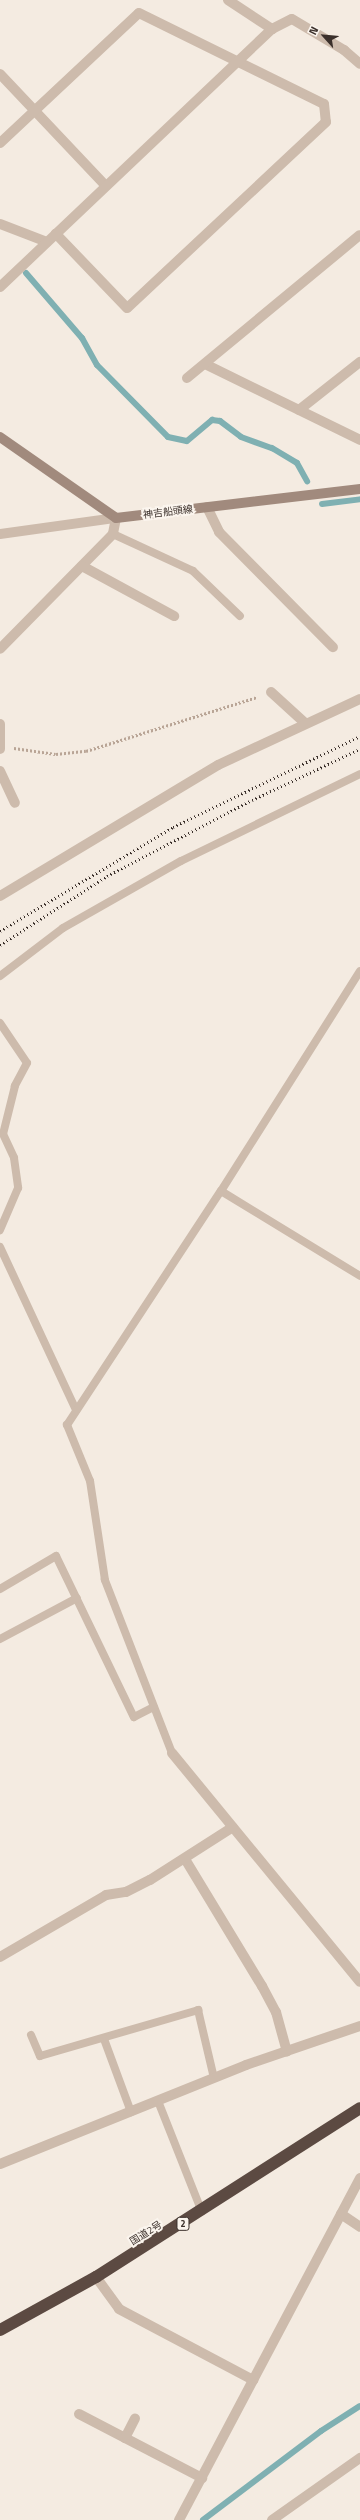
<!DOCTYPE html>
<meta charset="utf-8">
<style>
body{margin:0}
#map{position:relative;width:360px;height:2520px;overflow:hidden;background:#f4ebe1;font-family:"Titillium Web","Noto Sans JP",sans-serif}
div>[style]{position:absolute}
.stream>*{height:6px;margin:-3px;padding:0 3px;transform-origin:3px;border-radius:3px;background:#7fb0b2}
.path>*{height:2.5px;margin-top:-1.25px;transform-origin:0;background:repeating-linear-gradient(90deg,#b9a596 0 2px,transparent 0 4px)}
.lane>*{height:8px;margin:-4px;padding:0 4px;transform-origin:4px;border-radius:4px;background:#cdbbac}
.street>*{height:10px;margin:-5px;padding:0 5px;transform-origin:5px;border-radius:5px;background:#cdbbac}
.secondary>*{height:10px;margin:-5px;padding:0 5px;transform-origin:5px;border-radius:5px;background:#a18a7d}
.highway>*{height:12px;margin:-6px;padding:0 6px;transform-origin:6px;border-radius:6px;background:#5c4a42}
.rail>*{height:3px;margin-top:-1.5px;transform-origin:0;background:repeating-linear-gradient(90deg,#3b302b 0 1px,transparent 0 4px)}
span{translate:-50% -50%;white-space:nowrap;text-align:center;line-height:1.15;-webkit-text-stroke:4px #fbf5ee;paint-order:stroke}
.shield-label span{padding:1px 3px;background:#fbf5ee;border:1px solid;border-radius:3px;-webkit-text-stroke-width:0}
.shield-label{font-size:9px;color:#3b302b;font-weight:700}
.street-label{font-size:10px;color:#3b302b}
.north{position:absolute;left:304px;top:16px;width:40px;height:40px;-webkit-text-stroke:3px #fbf5ee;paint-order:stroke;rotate:297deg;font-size:11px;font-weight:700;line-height:16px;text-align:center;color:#3b302b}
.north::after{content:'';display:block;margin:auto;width:14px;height:18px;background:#3b302b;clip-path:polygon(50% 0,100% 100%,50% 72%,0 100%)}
</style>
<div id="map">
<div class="stream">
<div style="left:26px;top:273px;width:86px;rotate:49.3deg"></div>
<div style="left:82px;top:338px;width:31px;rotate:61deg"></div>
<div style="left:97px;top:365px;width:101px;rotate:45.4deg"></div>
<div style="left:168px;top:437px;width:19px;rotate:12deg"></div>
<div style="left:187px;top:441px;width:33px;rotate:-40deg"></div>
<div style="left:212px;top:420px;width:8px;rotate:7deg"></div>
<div style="left:220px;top:421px;width:26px;rotate:37deg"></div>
<div style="left:241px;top:437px;width:33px;rotate:20deg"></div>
<div style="left:272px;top:448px;width:29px;rotate:31deg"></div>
<div style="left:297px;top:463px;width:21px;rotate:61deg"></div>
<div style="left:322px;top:504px;width:38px;rotate:-7deg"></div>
<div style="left:203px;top:2520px;width:148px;rotate:-37deg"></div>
<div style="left:321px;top:2431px;width:46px;rotate:-32.7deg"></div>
</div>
<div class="path">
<div style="left:14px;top:748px;width:42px;rotate:8.1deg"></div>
<div style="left:56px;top:754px;width:30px;rotate:-6deg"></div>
<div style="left:86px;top:751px;width:179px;rotate:-17.5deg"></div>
</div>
<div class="lane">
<div style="left:113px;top:534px;width:88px;rotate:24.8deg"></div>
<div style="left:193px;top:571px;width:65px;rotate:43.8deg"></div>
<div style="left:0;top:976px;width:79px;rotate:-37.3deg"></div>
<div style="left:63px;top:928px;width:136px;rotate:-29.6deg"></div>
<div style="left:181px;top:861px;width:199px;rotate:-25.9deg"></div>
<div style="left:0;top:1023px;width:48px;rotate:56deg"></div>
<div style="left:27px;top:1063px;width:26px;rotate:118deg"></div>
<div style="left:15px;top:1086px;width:49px;rotate:104deg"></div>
<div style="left:3px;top:1134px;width:26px;rotate:65deg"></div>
<div style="left:14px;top:1158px;width:30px;rotate:82deg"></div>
<div style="left:18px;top:1188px;width:46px;rotate:113.2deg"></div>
<div style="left:221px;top:1191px;width:260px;rotate:-57.7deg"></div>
<div style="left:0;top:1247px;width:180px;rotate:65deg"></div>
<div style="left:0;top:1589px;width:65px;rotate:-30.5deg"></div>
<div style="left:56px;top:1556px;width:179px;rotate:64.2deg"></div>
<div style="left:134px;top:1717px;width:22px;rotate:-27deg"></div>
<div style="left:0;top:1639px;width:87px;rotate:-28deg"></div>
<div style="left:172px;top:1753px;width:186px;rotate:-111.2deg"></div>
<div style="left:105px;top:1580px;width:100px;rotate:-98.6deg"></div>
<div style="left:90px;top:1481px;width:61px;rotate:-112.3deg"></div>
<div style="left:67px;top:1425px;width:280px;rotate:-56.7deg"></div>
<div style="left:221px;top:1191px;width:163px;rotate:31.4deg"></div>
<div style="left:31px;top:2035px;width:23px;rotate:67deg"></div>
<div style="left:40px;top:2056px;width:165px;rotate:-16.2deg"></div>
<div style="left:198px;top:2010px;width:70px;rotate:76.8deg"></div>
<div style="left:104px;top:2039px;width:78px;rotate:69.7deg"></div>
<div style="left:158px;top:2101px;width:119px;rotate:68.4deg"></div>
</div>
<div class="street">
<div style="left:228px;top:0;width:53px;rotate:33.4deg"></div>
<div style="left:0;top:74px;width:154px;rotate:46.6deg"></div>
<div style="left:0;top:143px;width:190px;rotate:-43.1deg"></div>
<div style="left:139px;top:13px;width:206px;rotate:26.2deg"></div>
<div style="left:324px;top:104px;width:18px;rotate:84deg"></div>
<div style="left:326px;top:122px;width:272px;rotate:136.9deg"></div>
<div style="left:127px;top:308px;width:103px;rotate:-133.8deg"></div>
<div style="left:0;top:224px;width:50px;rotate:21deg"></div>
<div style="left:0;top:287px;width:375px;rotate:-43.5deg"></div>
<div style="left:272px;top:29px;width:22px;rotate:-27deg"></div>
<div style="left:292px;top:19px;width:61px;rotate:30.8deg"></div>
<div style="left:344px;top:50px;width:21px;rotate:41deg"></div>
<div style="left:205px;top:364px;width:173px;rotate:26.1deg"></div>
<div style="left:187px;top:378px;width:224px;rotate:-39.6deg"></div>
<div style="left:299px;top:410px;width:78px;rotate:-38.2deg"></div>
<div style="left:207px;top:507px;width:28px;rotate:64deg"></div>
<div style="left:219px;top:532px;width:162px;rotate:45.3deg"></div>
<div style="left:0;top:534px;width:117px;rotate:-7.9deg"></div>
<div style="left:116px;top:518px;width:16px;rotate:101deg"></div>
<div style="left:113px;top:534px;width:161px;rotate:134.5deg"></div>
<div style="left:82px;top:566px;width:105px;rotate:28.5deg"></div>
<div style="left:271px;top:692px;width:46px;rotate:42.4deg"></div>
<div style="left:0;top:724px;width:25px;rotate:90deg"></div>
<div style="left:0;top:771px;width:35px;rotate:65deg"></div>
<div style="left:0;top:896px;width:254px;rotate:-31deg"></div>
<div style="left:218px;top:765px;width:157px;rotate:-24.9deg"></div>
<div style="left:172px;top:1753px;width:296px;rotate:50.6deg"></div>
<div style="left:185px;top:1859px;width:149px;rotate:58.8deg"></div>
<div style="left:262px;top:1986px;width:30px;rotate:62deg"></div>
<div style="left:276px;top:2012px;width:41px;rotate:74.6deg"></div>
<div style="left:0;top:1957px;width:123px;rotate:-30.3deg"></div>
<div style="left:106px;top:1895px;width:20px;rotate:-9deg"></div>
<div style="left:126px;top:1892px;width:27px;rotate:-27deg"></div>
<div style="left:150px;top:1880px;width:98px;rotate:-32.6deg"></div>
<div style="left:0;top:2164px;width:265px;rotate:-21.9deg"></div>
<div style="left:246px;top:2065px;width:120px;rotate:-18.9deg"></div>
<div style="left:341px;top:2214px;width:23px;rotate:34deg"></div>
<div style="left:96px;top:2277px;width:39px;rotate:54deg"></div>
<div style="left:119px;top:2309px;width:152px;rotate:27.9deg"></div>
<div style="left:79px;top:2414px;width:139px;rotate:27.5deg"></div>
<div style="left:125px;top:2438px;width:22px;rotate:-63deg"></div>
<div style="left:179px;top:2520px;width:387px;rotate:-62.1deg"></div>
<div style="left:272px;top:2520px;width:108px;rotate:-35.2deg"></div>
</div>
<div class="secondary">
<div style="left:0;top:437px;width:141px;rotate:34.9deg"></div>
<div style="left:116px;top:518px;width:246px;rotate:-6.8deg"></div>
</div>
<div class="highway">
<div style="left:0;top:2330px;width:110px;rotate:-28.9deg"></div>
<div style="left:96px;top:2277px;width:313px;rotate:-32.6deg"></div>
</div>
<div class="rail">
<div style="left:0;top:931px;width:202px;rotate:-31deg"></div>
<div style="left:173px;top:827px;width:208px;rotate:-25.9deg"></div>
<div style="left:0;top:945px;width:127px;rotate:-32.8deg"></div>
<div style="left:107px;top:876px;width:164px;rotate:-27.7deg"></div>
<div style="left:252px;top:800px;width:119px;rotate:-25.3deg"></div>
</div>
<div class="shield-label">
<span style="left:183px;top:2224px">2</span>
</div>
<div class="street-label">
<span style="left:168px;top:512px;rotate:-7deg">神吉船頭線</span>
<span style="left:146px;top:2233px;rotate:-32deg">国道2号</span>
</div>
<div class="north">N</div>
</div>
